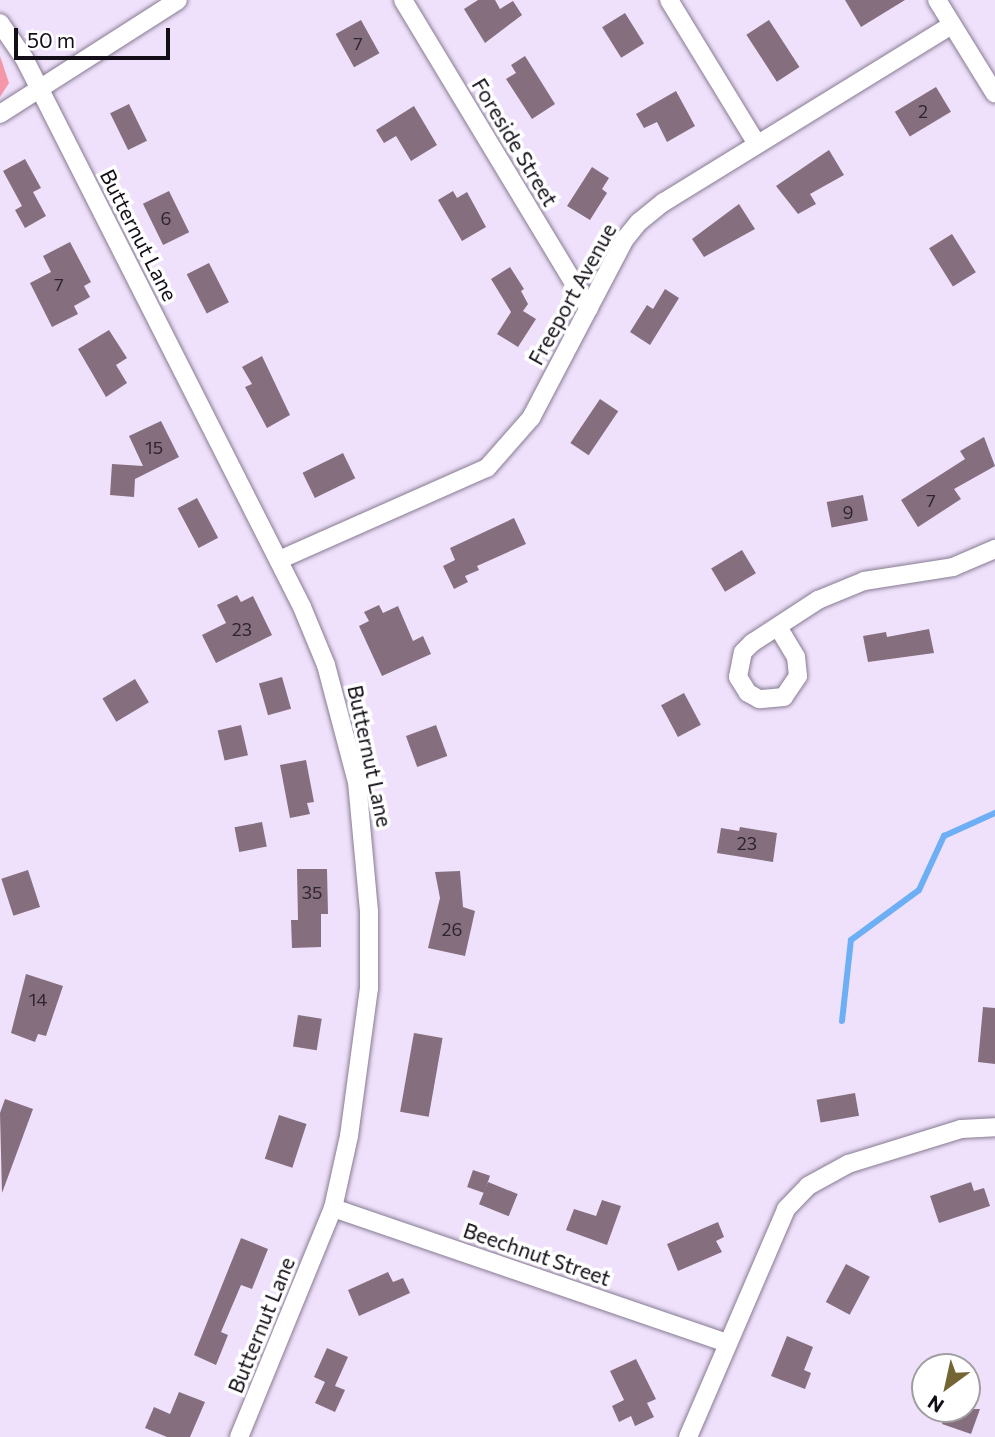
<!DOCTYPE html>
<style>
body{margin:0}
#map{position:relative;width:995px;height:1437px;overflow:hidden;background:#efe1fb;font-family:Commissioner,sans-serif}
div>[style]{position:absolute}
.green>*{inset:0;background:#f498a9}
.stream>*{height:6px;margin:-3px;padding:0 3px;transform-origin:3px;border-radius:3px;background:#6daff4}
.building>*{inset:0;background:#856e7e;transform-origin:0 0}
.roads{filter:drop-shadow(0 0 2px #877b92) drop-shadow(0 0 2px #877b92)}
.minor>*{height:18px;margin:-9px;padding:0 9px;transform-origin:9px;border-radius:9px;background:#fff}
span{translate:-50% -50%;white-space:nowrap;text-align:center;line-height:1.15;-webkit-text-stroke:7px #fff;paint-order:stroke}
.number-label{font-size:18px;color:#2f2530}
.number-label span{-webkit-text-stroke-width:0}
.street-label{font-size:21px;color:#120d16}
.north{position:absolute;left:911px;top:1353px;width:70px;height:70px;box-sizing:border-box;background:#fff;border:2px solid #a09ea2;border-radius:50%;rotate:213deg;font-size:19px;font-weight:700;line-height:28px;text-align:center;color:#120d16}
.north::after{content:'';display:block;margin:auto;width:24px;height:32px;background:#736634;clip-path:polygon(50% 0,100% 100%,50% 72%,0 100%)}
.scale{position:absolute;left:14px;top:28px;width:156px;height:32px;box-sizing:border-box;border:4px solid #120d16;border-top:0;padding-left:9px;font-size:21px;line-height:24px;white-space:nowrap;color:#120d16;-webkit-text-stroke:5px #fff;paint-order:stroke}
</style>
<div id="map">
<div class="green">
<div style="clip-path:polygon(0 56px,9px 83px,0 97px)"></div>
</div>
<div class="stream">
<div style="left:842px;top:1021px;width:81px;rotate:-83.7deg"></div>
<div style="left:851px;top:940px;width:84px;rotate:-36.3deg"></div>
<div style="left:919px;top:890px;width:60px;rotate:-65.2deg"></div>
<div style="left:944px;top:836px;width:56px;rotate:-24.3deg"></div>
</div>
<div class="building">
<div style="clip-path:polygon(478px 0,495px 0,500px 9px,513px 1px,522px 15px,485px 43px,464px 9px)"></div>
<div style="clip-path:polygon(845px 0,905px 0,861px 27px)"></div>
<div style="left:625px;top:13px;width:36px;height:27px;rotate:58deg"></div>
<div style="left:361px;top:20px;width:38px;height:29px;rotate:61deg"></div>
<div style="left:769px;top:20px;width:56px;height:27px;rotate:57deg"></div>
<div style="clip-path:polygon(525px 56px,555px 104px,532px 119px,506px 79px,516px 73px,511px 65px)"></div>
<div style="left:936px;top:87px;width:29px;height:48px;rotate:59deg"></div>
<div style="clip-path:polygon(676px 91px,695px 126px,667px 142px,657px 122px,644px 128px,636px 114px)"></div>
<div style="left:129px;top:104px;width:41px;height:21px;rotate:64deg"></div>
<div style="clip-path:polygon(414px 106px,437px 145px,411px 161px,396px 136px,384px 143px,376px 130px)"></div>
<div style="clip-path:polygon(829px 150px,844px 175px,810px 194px,816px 204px,798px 214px,776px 186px)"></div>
<div style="clip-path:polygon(25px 159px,41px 188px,33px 192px,46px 216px,25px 228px,15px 210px,22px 206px,3px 171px)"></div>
<div style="clip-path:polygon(592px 167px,609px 178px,602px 189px,607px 193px,590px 220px,567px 206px)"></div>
<div style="left:169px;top:191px;width:46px;height:29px;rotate:64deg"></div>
<div style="clip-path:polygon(453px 191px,457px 198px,467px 192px,486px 227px,462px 241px,438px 200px)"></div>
<div style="clip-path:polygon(739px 204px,755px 229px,704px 257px,692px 239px)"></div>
<div style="left:952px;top:234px;width:45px;height:27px;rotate:58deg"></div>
<div style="clip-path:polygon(70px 242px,91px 282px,84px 286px,90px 297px,74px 306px,78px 314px,52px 327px,30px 283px,51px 272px,43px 256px)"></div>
<div style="left:209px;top:263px;width:44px;height:25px;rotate:63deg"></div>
<div style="clip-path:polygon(510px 267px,524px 289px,521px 291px,528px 304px,523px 311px,536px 319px,518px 347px,497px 334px,511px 312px,491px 279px)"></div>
<div style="clip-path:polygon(665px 289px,679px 298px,650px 345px,630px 332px,647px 305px,653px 309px)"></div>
<div style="clip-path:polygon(109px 330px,127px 358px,116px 365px,127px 383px,106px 397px,78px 349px)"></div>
<div style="clip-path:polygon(262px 356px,290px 415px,267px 428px,245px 387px,252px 384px,242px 367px)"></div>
<div style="left:600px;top:399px;width:22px;height:53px;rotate:34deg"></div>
<div style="clip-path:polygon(161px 421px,179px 457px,135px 479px,134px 497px,110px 495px,112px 464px,143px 466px,129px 436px)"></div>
<div style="clip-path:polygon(984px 437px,995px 466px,954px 489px,961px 499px,918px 527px,901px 500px,965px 459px,960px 451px)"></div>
<div style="left:343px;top:453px;width:28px;height:45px;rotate:64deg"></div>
<div style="left:863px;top:495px;width:26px;height:37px;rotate:79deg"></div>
<div style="left:197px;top:498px;width:45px;height:22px;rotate:62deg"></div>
<div style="clip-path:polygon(514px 518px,526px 544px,477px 566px,479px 570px,465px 576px,468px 582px,454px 589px,443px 566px,455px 560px,450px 548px)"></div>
<div style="left:742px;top:550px;width:27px;height:36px;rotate:59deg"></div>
<div style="clip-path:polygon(237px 595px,241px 602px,253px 596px,272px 635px,216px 663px,202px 635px,226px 623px,217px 605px)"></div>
<div style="clip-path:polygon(379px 605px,383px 613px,398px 606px,413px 641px,423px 636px,431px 654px,382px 676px,359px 626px,369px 621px,364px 612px)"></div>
<div style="clip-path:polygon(929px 629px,934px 653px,868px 662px,863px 636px,886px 632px,887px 637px)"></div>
<div style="left:282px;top:677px;width:33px;height:24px;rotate:74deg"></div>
<div style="left:135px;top:679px;width:27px;height:38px;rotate:59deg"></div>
<div style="left:684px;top:693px;width:36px;height:26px;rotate:62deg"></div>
<div style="left:241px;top:725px;width:31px;height:24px;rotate:77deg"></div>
<div style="left:436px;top:725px;width:33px;height:32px;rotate:70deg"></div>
<div style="clip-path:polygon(306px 760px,314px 802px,307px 803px,310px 814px,290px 818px,280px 765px)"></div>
<div style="left:262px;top:822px;width:25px;height:28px;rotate:79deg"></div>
<div style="clip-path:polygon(740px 827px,777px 833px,773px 862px,717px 853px,721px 828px,739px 831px)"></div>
<div style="clip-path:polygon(297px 869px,327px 869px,328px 914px,321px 914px,321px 947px,292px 948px,291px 920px,298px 920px)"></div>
<div style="left:28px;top:870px;width:39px;height:28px;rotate:72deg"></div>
<div style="clip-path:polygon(460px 871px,463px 907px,475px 911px,465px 956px,428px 948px,440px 898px,435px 872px)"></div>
<div style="clip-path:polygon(26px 974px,63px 986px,46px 1036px,38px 1034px,35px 1042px,11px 1033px)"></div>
<div style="clip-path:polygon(983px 1007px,995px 1008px,995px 1064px,978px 1062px)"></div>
<div style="left:298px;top:1015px;width:24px;height:32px;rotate:9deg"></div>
<div style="left:414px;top:1033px;width:29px;height:80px;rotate:10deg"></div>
<div style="left:855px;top:1093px;width:23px;height:39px;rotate:80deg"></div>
<div style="clip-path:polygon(5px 1099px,33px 1109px,2px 1193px,0 1113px)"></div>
<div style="left:279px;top:1115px;width:29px;height:46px;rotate:18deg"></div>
<div style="left:473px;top:1170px;width:18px;height:18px;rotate:19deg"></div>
<div style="left:488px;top:1182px;width:32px;height:24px;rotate:22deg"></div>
<div style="clip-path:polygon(971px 1182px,974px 1191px,984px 1188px,990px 1206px,939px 1223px,930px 1196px)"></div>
<div style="clip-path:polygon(602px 1200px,621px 1206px,607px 1245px,566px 1230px,574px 1209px,596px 1216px)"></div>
<div style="clip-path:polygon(718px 1222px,724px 1237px,716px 1241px,722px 1252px,678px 1271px,667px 1244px)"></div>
<div style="clip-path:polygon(241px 1238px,268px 1249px,252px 1289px,241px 1285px,221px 1332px,228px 1335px,216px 1365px,194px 1355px)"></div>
<div style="left:846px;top:1264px;width:27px;height:43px;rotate:28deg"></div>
<div style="clip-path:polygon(388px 1272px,393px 1282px,403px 1278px,410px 1293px,359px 1316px,348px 1290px)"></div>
<div style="clip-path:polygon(787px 1336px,813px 1347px,804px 1370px,811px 1373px,805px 1389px,771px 1376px)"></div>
<div style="clip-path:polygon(327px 1348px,348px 1357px,335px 1386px,345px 1390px,335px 1412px,315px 1403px,325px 1382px,314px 1377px)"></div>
<div style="clip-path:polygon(636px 1359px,656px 1399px,647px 1403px,654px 1417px,635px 1426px,631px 1416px,619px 1422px,612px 1406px,624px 1400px,610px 1371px)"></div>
<div style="clip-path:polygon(179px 1392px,205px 1402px,190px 1437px,167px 1437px,145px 1428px,154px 1407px,170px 1414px)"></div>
<div style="clip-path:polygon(948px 1409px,980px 1409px,971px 1434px,942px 1424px)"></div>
</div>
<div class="roads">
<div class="minor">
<div style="left:403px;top:0;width:360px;rotate:58.9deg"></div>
<div style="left:669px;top:0;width:169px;rotate:58.6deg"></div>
<div style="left:937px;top:0;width:110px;rotate:58.3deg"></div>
<div style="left:0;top:23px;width:42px;rotate:55.6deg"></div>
<div style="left:24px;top:58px;width:615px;rotate:63.14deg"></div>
<div style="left:302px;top:607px;width:63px;rotate:67.5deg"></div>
<div style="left:326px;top:665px;width:121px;rotate:75.2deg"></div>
<div style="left:357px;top:782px;width:131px;rotate:84.7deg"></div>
<div style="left:369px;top:912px;width:76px;rotate:90deg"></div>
<div style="left:369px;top:988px;width:149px;rotate:97.7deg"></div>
<div style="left:349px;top:1136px;width:74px;rotate:102.5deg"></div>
<div style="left:333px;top:1208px;width:248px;rotate:112.3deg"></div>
<div style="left:0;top:114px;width:211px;rotate:-32.6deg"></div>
<div style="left:279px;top:560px;width:227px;rotate:-23.9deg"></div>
<div style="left:487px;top:468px;width:67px;rotate:-48.7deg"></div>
<div style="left:531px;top:418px;width:202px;rotate:-62.3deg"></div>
<div style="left:625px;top:239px;width:22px;rotate:-51deg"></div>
<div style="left:639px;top:222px;width:32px;rotate:-39deg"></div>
<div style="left:664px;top:202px;width:338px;rotate:-31.6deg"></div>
<div style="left:778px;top:627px;width:35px;rotate:59deg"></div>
<div style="left:796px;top:657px;width:19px;rotate:84deg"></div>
<div style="left:798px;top:676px;width:25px;rotate:124deg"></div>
<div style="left:784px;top:697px;width:25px;rotate:175deg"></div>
<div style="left:759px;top:699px;width:13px;rotate:-151deg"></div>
<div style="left:748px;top:693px;width:19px;rotate:-122deg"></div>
<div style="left:738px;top:677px;width:25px;rotate:-79deg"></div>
<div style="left:743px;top:652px;width:13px;rotate:-45deg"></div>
<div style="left:752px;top:643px;width:79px;rotate:-33.1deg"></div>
<div style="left:818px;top:600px;width:50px;rotate:-22.4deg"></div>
<div style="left:864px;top:581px;width:90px;rotate:-8.9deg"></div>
<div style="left:953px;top:567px;width:46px;rotate:-23.2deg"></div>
<div style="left:333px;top:1208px;width:416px;rotate:18.9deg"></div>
<div style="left:688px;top:1437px;width:248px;rotate:-66.7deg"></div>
<div style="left:786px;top:1209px;width:32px;rotate:-46deg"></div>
<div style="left:808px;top:1186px;width:46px;rotate:-28.8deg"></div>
<div style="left:848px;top:1164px;width:118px;rotate:-17.2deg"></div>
<div style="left:961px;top:1129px;width:34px;rotate:-3deg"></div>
</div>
</div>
<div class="number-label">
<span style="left:358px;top:43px">7</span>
<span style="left:923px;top:111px">2</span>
<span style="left:166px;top:218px">6</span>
<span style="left:59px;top:284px">7</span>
<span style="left:154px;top:447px">15</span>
<span style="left:931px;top:500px">7</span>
<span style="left:848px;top:512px">9</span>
<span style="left:242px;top:629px">23</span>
<span style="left:747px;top:843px">23</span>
<span style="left:312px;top:892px">35</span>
<span style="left:452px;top:929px">26</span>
<span style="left:38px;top:999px">14</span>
</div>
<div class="street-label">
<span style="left:515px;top:142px;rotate:59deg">Foreside Street</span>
<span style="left:139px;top:235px;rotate:63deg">Butternut Lane</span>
<span style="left:572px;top:294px;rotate:-61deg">Freeport Avenue</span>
<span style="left:370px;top:756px;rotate:78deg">Butternut Lane</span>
<span style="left:537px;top:1254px;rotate:19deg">Beechnut Street</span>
<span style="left:261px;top:1325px;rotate:-68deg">Butternut Lane</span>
</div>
<div class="north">N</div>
<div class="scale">50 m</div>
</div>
